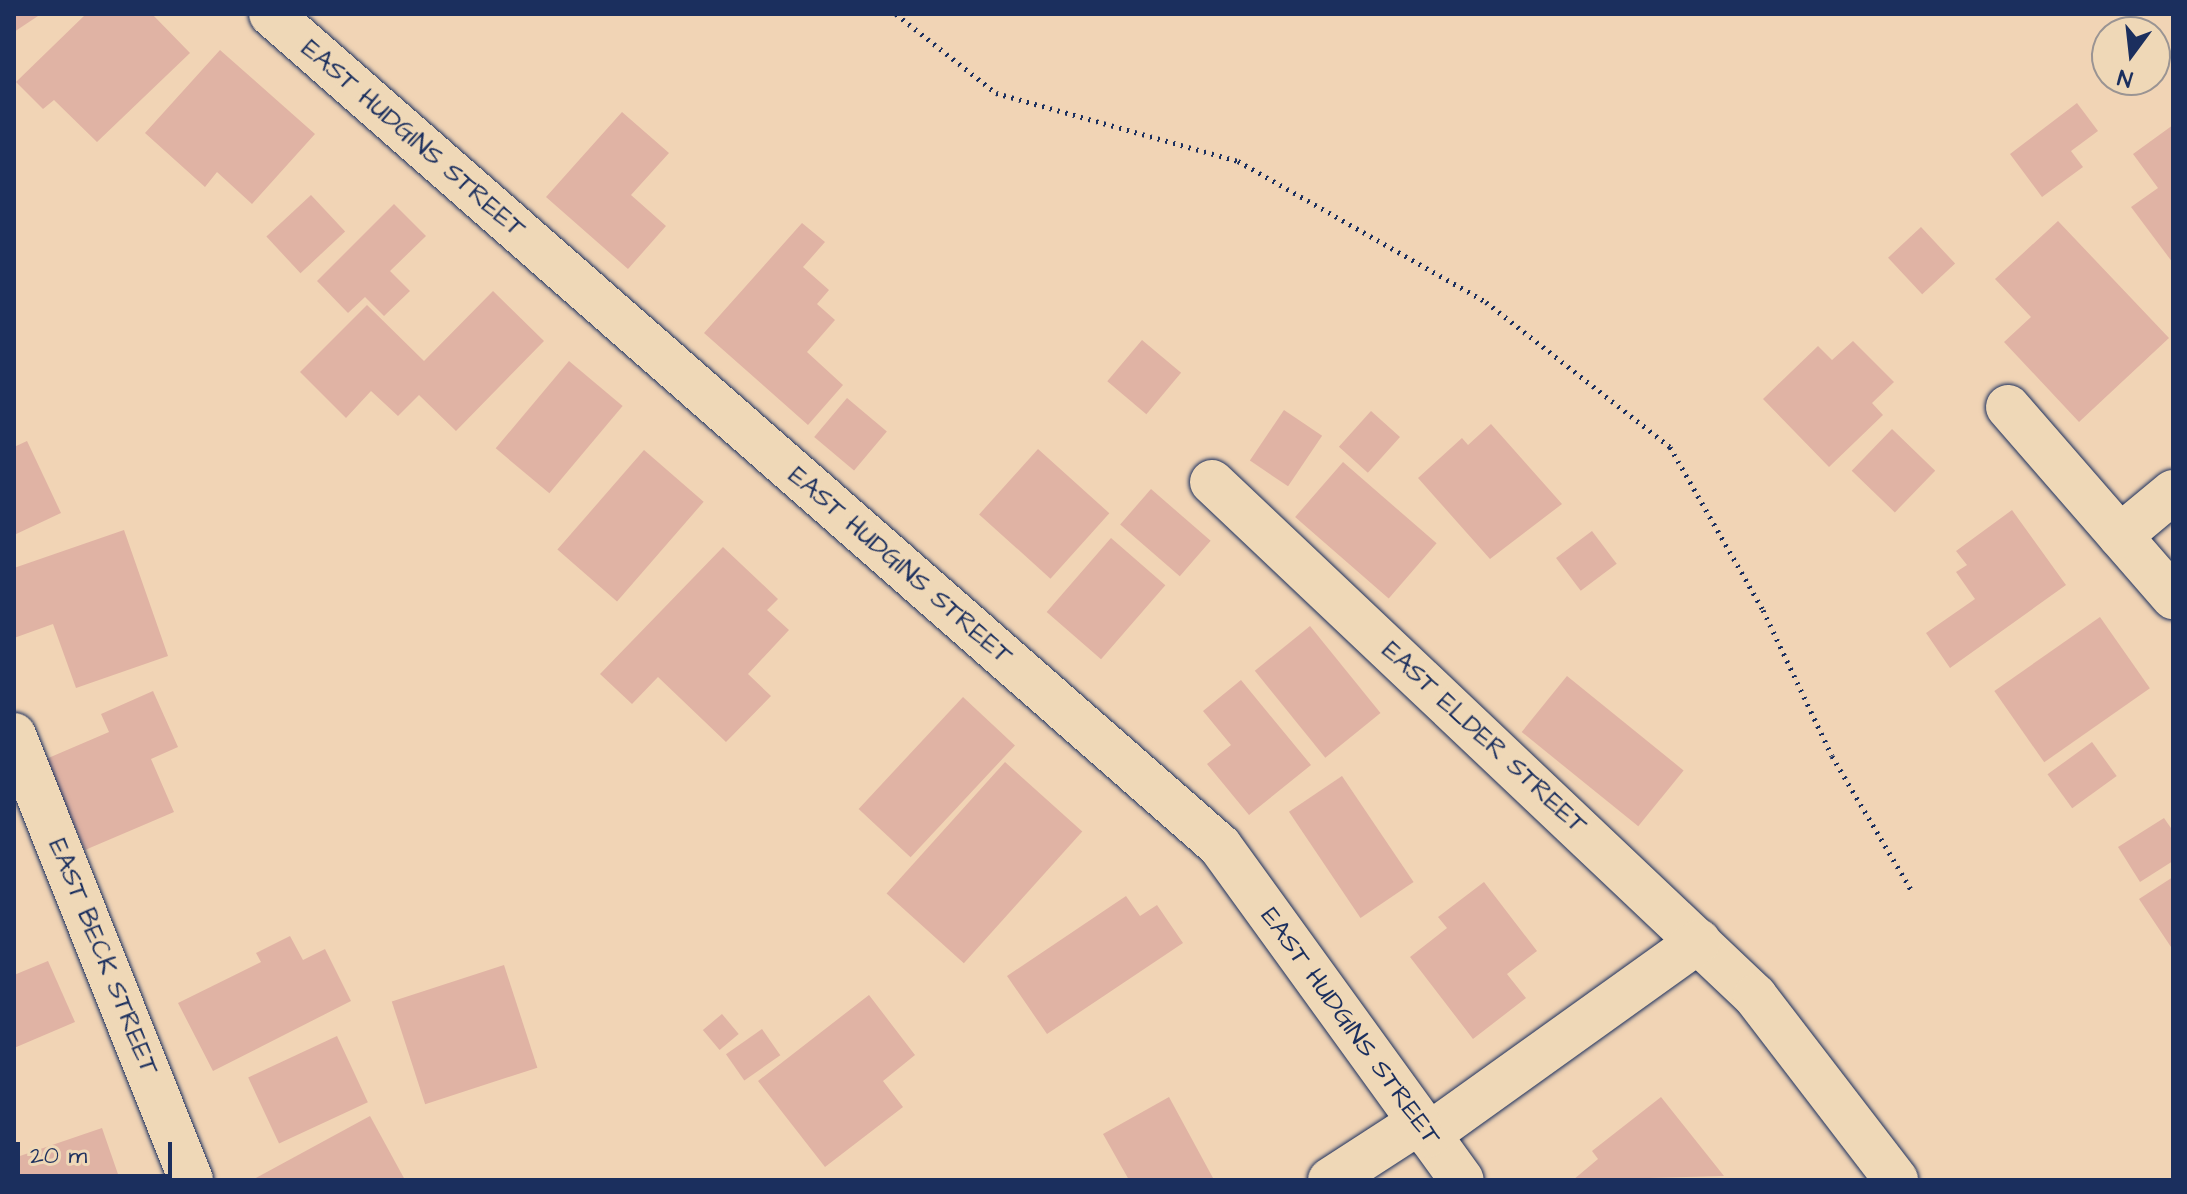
<!DOCTYPE html>
<style>
body{margin:0}
#map{position:relative;width:2187px;height:1194px;overflow:hidden;background:#f1d4b5;font-family:"Architects Daughter",sans-serif}
div>[style]{position:absolute}
.building>*{inset:0;background:#e0b3a4;transform-origin:0 0}
.path>*{height:5px;margin-top:-2.5px;transform-origin:0;background:repeating-linear-gradient(90deg,#1b2f5e 0 2px,transparent 0 8px)}
.roads{filter:drop-shadow(0 0 2px #1b2f5e) drop-shadow(0 0 2px #1b2f5e)}
.minor>*{height:44px;margin:-22px;padding:0 22px;transform-origin:22px;border-radius:22px;background:#efd8b7}
span{translate:-50% -50%;white-space:nowrap;text-align:center;line-height:1.15;-webkit-text-stroke:7px #efd8b7;paint-order:stroke}
.street-label{font-size:26px;color:#1b2f5e}
.frame{position:absolute;inset:0;border:16px solid #1b2f5e;pointer-events:none}
.north{position:absolute;left:2091px;top:16px;width:80px;height:80px;box-sizing:border-box;background:#efd8b7;border:2px solid #9a9493;border-radius:50%;rotate:195deg;font-size:22px;font-weight:700;line-height:32px;text-align:center;color:#1b2f5e}
.north::after{content:'';display:block;margin:auto;width:28px;height:36px;background:#1b2f5e;clip-path:polygon(50% 0,100% 100%,50% 72%,0 100%)}
.scale{position:absolute;left:16px;top:1142px;width:156px;height:36px;box-sizing:border-box;border:4px solid #1b2f5e;border-top:0;padding-left:10px;font-size:24px;line-height:28px;white-space:nowrap;color:#1b2f5e;-webkit-text-stroke:6px #efd8b7;paint-order:stroke}
</style>
<div id="map">
<div class="building">
<div style="clip-path:polygon(14px 14px,41px 14px,14px 32px)"></div>
<div style="clip-path:polygon(86px 14px,152px 14px,190px 53px,97px 142px,54px 100px,43px 109px,16px 82px)"></div>
<div style="clip-path:polygon(220px 50px,315px 134px,252px 204px,217px 172px,205px 187px,145px 133px)"></div>
<div style="clip-path:polygon(2077px 103px,2098px 131px,2071px 151px,2083px 167px,2042px 197px,2010px 154px)"></div>
<div style="clip-path:polygon(622px 112px,669px 153px,631px 195px,666px 226px,628px 269px,546px 197px)"></div>
<div style="clip-path:polygon(2173px 125px,2173px 263px,2131px 207px,2158px 188px,2133px 154px)"></div>
<div style="left:311px;top:195px;width:50px;height:61px;rotate:47deg"></div>
<div style="clip-path:polygon(394px 204px,426px 236px,390px 271px,410px 291px,384px 316px,365px 297px,348px 313px,317px 281px)"></div>
<div style="clip-path:polygon(2058px 221px,2169px 338px,2079px 422px,2004px 342px,2031px 317px,1995px 279px)"></div>
<div style="clip-path:polygon(802px 223px,825px 242px,803px 267px,829px 290px,817px 304px,835px 320px,807px 352px,843px 385px,808px 425px,704px 333px)"></div>
<div style="left:1921px;top:227px;width:50px;height:45px;rotate:47deg"></div>
<div style="clip-path:polygon(493px 291px,544px 341px,456px 431px,419px 395px,398px 416px,371px 391px,346px 418px,300px 372px,367px 305px,424px 361px)"></div>
<div style="left:1142px;top:340px;width:51px;height:54px;rotate:40deg"></div>
<div style="clip-path:polygon(1853px 341px,1894px 382px,1872px 403px,1883px 415px,1829px 467px,1763px 399px,1818px 346px,1832px 360px)"></div>
<div style="left:569px;top:361px;width:70px;height:114px;rotate:40deg"></div>
<div style="left:847px;top:398px;width:52px;height:51px;rotate:40deg"></div>
<div style="left:1284px;top:410px;width:46px;height:61px;rotate:34deg"></div>
<div style="left:1371px;top:411px;width:39px;height:48px;rotate:42deg"></div>
<div style="clip-path:polygon(1491px 424px,1562px 504px,1490px 559px,1418px 478px,1462px 438px,1468px 445px)"></div>
<div style="left:1892px;top:429px;width:60px;height:58px;rotate:44deg"></div>
<div style="clip-path:polygon(27px 441px,61px 513px,14px 535px,14px 447px)"></div>
<div style="left:1038px;top:449px;width:96px;height:88px;rotate:42deg"></div>
<div style="left:644px;top:450px;width:79px;height:132px;rotate:41deg"></div>
<div style="left:1343px;top:462px;width:124px;height:73px;rotate:41deg"></div>
<div style="left:1151px;top:489px;width:79px;height:47px;rotate:41deg"></div>
<div style="clip-path:polygon(2012px 510px,2066px 585px,1950px 668px,1926px 633px,1975px 599px,1956px 572px,1967px 565px,1956px 551px)"></div>
<div style="clip-path:polygon(124px 530px,168px 656px,76px 688px,53px 624px,14px 638px,14px 568px)"></div>
<div style="left:1592px;top:531px;width:41px;height:45px;rotate:53deg"></div>
<div style="left:1111px;top:538px;width:72px;height:98px;rotate:41deg"></div>
<div style="clip-path:polygon(723px 547px,778px 599px,767px 610px,789px 630px,748px 674px,771px 696px,726px 742px,658px 677px,632px 704px,600px 674px)"></div>
<div style="left:2100px;top:617px;width:87px;height:129px;rotate:55deg"></div>
<div style="left:1310px;top:626px;width:112px;height:71px;rotate:51deg"></div>
<div style="left:1567px;top:676px;width:150px;height:72px;rotate:39deg"></div>
<div style="clip-path:polygon(1241px 680px,1311px 765px,1249px 815px,1207px 764px,1231px 745px,1203px 711px)"></div>
<div style="clip-path:polygon(153px 691px,178px 747px,151px 759px,174px 812px,85px 850px,46px 759px,109px 732px,101px 714px)"></div>
<div style="left:963px;top:697px;width:71px;height:153px;rotate:43deg"></div>
<div style="left:2092px;top:742px;width:42px;height:55px;rotate:54deg"></div>
<div style="left:1005px;top:762px;width:104px;height:177px;rotate:42deg"></div>
<div style="left:1342px;top:776px;width:128px;height:64px;rotate:56deg"></div>
<div style="clip-path:polygon(2164px 818px,2173px 831px,2173px 861px,2140px 882px,2118px 847px)"></div>
<div style="clip-path:polygon(2173px 877px,2173px 950px,2139px 899px)"></div>
<div style="clip-path:polygon(1484px 882px,1537px 951px,1507px 974px,1526px 998px,1473px 1039px,1410px 957px,1447px 928px,1438px 917px)"></div>
<div style="clip-path:polygon(1126px 896px,1140px 916px,1157px 905px,1183px 943px,1047px 1034px,1007px 976px)"></div>
<div style="clip-path:polygon(290px 936px,303px 960px,325px 949px,351px 1001px,213px 1071px,178px 1003px,261px 962px,256px 953px)"></div>
<div style="clip-path:polygon(48px 961px,75px 1022px,14px 1048px,14px 975px)"></div>
<div style="left:504px;top:965px;width:108px;height:118px;rotate:72deg"></div>
<div style="clip-path:polygon(869px 995px,915px 1055px,883px 1081px,903px 1107px,825px 1167px,758px 1081px)"></div>
<div style="left:722px;top:1014px;width:26px;height:25px;rotate:50deg"></div>
<div style="left:762px;top:1029px;width:32px;height:44px;rotate:55deg"></div>
<div style="left:337px;top:1036px;width:73px;height:98px;rotate:65deg"></div>
<div style="clip-path:polygon(1169px 1097px,1213px 1178px,1129px 1180px,1103px 1134px)"></div>
<div style="clip-path:polygon(1661px 1097px,1724px 1176px,1573px 1180px,1598px 1159px,1592px 1151px)"></div>
<div style="clip-path:polygon(370px 1116px,405px 1180px,252px 1180px)"></div>
<div style="clip-path:polygon(102px 1128px,120px 1180px,14px 1180px,14px 1158px)"></div>
</div>
<div class="path">
<div style="left:896px;top:14px;width:127px;rotate:38.3deg"></div>
<div style="left:996px;top:93px;width:251px;rotate:15.7deg"></div>
<div style="left:1238px;top:161px;width:285px;rotate:29.6deg"></div>
<div style="left:1486px;top:302px;width:234px;rotate:38.2deg"></div>
<div style="left:1670px;top:447px;width:188px;rotate:60.3deg"></div>
<div style="left:1763px;top:610px;width:161px;rotate:64.7deg"></div>
<div style="left:1832px;top:756px;width:159px;rotate:59.4deg"></div>
</div>
<div class="roads">
<div class="minor">
<div style="left:271px;top:14px;width:1262px;rotate:41.24deg"></div>
<div style="left:1220px;top:846px;width:412px;rotate:54.1deg"></div>
<div style="left:2008px;top:407px;width:252px;rotate:49deg"></div>
<div style="left:1212px;top:482px;width:748px;rotate:43.43deg"></div>
<div style="left:1755px;top:996px;width:232px;rotate:52.5deg"></div>
<div style="left:2120px;top:536px;width:69px;rotate:-39.7deg"></div>
<div style="left:14px;top:735px;width:479px;rotate:68.3deg"></div>
<div style="left:1428px;top:1135px;width:333px;rotate:-35.6deg"></div>
<div style="left:1330px;top:1180px;width:105px;rotate:-32.9deg"></div>
</div>
</div>
<div class="street-label">
<span style="left:413px;top:139px;rotate:41deg">EAST HUDGINS STREET</span>
<span style="left:900px;top:566px;rotate:41deg">EAST HUDGINS STREET</span>
<span style="left:1484px;top:738px;rotate:43deg">EAST ELDER STREET</span>
<span style="left:103px;top:957px;rotate:68deg">EAST BECK STREET</span>
<span style="left:1350px;top:1027px;rotate:54deg">EAST HUDGINS STREET</span>
</div>
<div class="frame"></div>
<div class="north">N</div>
<div class="scale">20 m</div>
</div>
